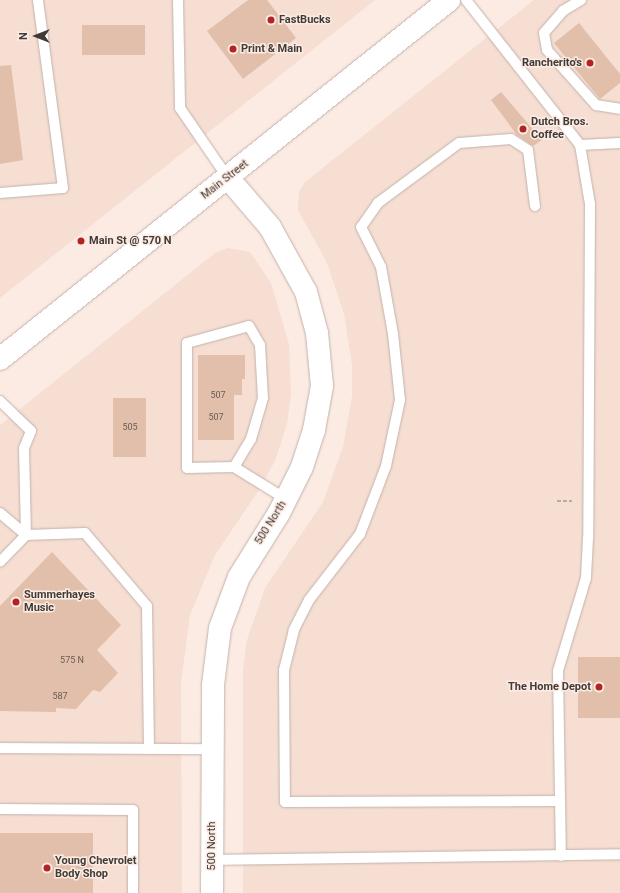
<!DOCTYPE html>
<style>
body{margin:0}
#map{position:relative;width:620px;height:893px;overflow:hidden;background:#fcebe3;font-family:Roboto,sans-serif}
div>[style]{position:absolute}
.built>*{inset:0;background:#f6ded2}
.building>*{inset:0;background:#e1bfaa;transform-origin:0 0}
.path>*{height:2.5px;margin-top:-1.25px;transform-origin:0;background:repeating-linear-gradient(90deg,#b8aba5 0 4px,transparent 0 6px)}
.roads{filter:drop-shadow(0 0 1px #c2b2ab) drop-shadow(0 0 1px #c2b2ab)}
.service>*{height:10px;margin:-5px;padding:0 5px;transform-origin:5px;border-radius:5px;background:#fff}
.tertiary>*{height:22px;margin:-11px;padding:0 11px;transform-origin:11px;border-radius:11px;background:#fff}
.secondary>*{height:22px;margin:-11px;padding:0 11px;transform-origin:11px;border-radius:11px;background:#fff}
.dots>*{width:11px;height:11px;translate:-50% -50%;box-sizing:border-box;border:2px solid #fcebe3;border-radius:50%}
span{translate:-50% -50%;white-space:nowrap;text-align:center;line-height:1.15;-webkit-text-stroke:3px #fcebe3;paint-order:stroke}
.number-label{font-size:9px;color:#695c54}
.number-label span{-webkit-text-stroke-width:0}
.poi-label{font-size:11px;color:#413b38;font-weight:700}
.left{translate:0 -50%;text-align:left}
.right{translate:-100% -50%;text-align:right}
.street-label{font-size:11px;color:#413b38}
.north{position:absolute;left:16px;top:16px;width:40px;height:40px;-webkit-text-stroke:3px #fcebe3;paint-order:stroke;rotate:270deg;font-size:11px;font-weight:700;line-height:16px;text-align:center;color:#413b38}
.north::after{content:'';display:block;margin:auto;width:14px;height:18px;background:#413b38;clip-path:polygon(50% 0,100% 100%,50% 72%,0 100%)}
</style>
<div id="map">
<div class="built">
<div style="clip-path:polygon(0 0,375px 0,0 298px)"></div>
<div style="clip-path:polygon(534px 0,620px 0,620px 893px,243px 893px,243px 670px,247px 640px,265px 588px,323px 502px,343px 447px,352px 396px,352px 365px,344px 314px,327px 263px,298px 210px,299px 192px,305px 182px)"></div>
<div style="clip-path:polygon(228px 248px,250px 252px,271px 283px,289px 344px,291px 393px,287px 424px,275px 461px,257px 493px,215px 555px,190px 615px,181px 683px,182px 893px,0 893px,0 425px,215px 253px)"></div>
</div>
<div class="building">
<div style="clip-path:polygon(248px 0,267px 0,296px 38px,243px 79px,207px 31px)"></div>
<div style="clip-path:polygon(579px 23px,620px 74px,620px 83px,600px 99px,554px 43px)"></div>
<div style="left:145px;top:25px;width:30px;height:63px;rotate:90deg"></div>
<div style="clip-path:polygon(11px 65px,23px 160px,0 164px,0 66px)"></div>
<div style="clip-path:polygon(501px 92px,542px 140px,533px 146px,517px 135px,491px 100px)"></div>
<div style="clip-path:polygon(198px 355px,245px 355px,245px 379px,242px 379px,242px 395px,234px 395px,234px 440px,198px 440px)"></div>
<div style="left:113px;top:398px;width:33px;height:59px"></div>
<div style="clip-path:polygon(52px 552px,121px 625px,97px 650px,118px 673px,100px 692px,93px 690px,76px 709px,56px 708px,56px 712px,0 711px,0 606px)"></div>
<div style="left:578px;top:657px;width:42px;height:61px"></div>
<div style="left:93px;top:833px;width:60px;height:93px;rotate:90deg"></div>
</div>
<div class="path">
<div style="left:557px;top:501px;width:15px"></div>
</div>
<div class="roads">
<div class="service">
<div style="left:178px;top:0;width:108px;rotate:88.9deg"></div>
<div style="left:180px;top:108px;width:85px;rotate:55.6deg"></div>
<div style="left:466px;top:0;width:184px;rotate:51.8deg"></div>
<div style="left:580px;top:145px;width:60px;rotate:80.4deg"></div>
<div style="left:590px;top:204px;width:334px;rotate:90.3deg"></div>
<div style="left:588px;top:538px;width:40px;rotate:92.9deg"></div>
<div style="left:586px;top:578px;width:97px;rotate:106.8deg"></div>
<div style="left:558px;top:671px;width:185px;rotate:89.1deg"></div>
<div style="left:581px;top:0;width:21px;rotate:149deg"></div>
<div style="left:563px;top:11px;width:29px;rotate:131deg"></div>
<div style="left:544px;top:33px;width:17px;rotate:80deg"></div>
<div style="left:547px;top:50px;width:74px;rotate:48.3deg"></div>
<div style="left:596px;top:105px;width:24px;rotate:9deg"></div>
<div style="left:580px;top:145px;width:40px;rotate:-2.9deg"></div>
<div style="left:0;top:193px;width:63px;rotate:-4.5deg"></div>
<div style="left:63px;top:188px;width:190px;rotate:-97.6deg"></div>
<div style="left:535px;top:206px;width:56px;rotate:-97.1deg"></div>
<div style="left:528px;top:150px;width:20px;rotate:-147deg"></div>
<div style="left:511px;top:139px;width:52px;rotate:175.6deg"></div>
<div style="left:459px;top:143px;width:101px;rotate:143.5deg"></div>
<div style="left:378px;top:203px;width:29px;rotate:125deg"></div>
<div style="left:361px;top:227px;width:45px;rotate:63.4deg"></div>
<div style="left:381px;top:267px;width:68px;rotate:79.8deg"></div>
<div style="left:393px;top:334px;width:66px;rotate:83.9deg"></div>
<div style="left:400px;top:400px;width:67px;rotate:102deg"></div>
<div style="left:386px;top:466px;width:73px;rotate:110.9deg"></div>
<div style="left:360px;top:534px;width:83px;rotate:127.7deg"></div>
<div style="left:309px;top:600px;width:34px;rotate:117deg"></div>
<div style="left:294px;top:630px;width:41px;rotate:104deg"></div>
<div style="left:284px;top:670px;width:132px;rotate:89.6deg"></div>
<div style="left:285px;top:802px;width:275px;rotate:-0.2deg"></div>
<div style="left:0;top:401px;width:43px;rotate:44.1deg"></div>
<div style="left:31px;top:431px;width:18px;rotate:112deg"></div>
<div style="left:24px;top:448px;width:87px;rotate:88.7deg"></div>
<div style="left:26px;top:535px;width:37px;rotate:134deg"></div>
<div style="left:234px;top:467px;width:47px;rotate:178.8deg"></div>
<div style="left:187px;top:468px;width:125px;rotate:-90deg"></div>
<div style="left:187px;top:343px;width:64px;rotate:-15.3deg"></div>
<div style="left:249px;top:326px;width:22px;rotate:60deg"></div>
<div style="left:260px;top:345px;width:53px;rotate:86.8deg"></div>
<div style="left:263px;top:398px;width:43px;rotate:106.3deg"></div>
<div style="left:251px;top:439px;width:33px;rotate:121deg"></div>
<div style="left:234px;top:467px;width:61px;rotate:31.6deg"></div>
<div style="left:0;top:513px;width:34px;rotate:40deg"></div>
<div style="left:26px;top:535px;width:59px;rotate:-1.9deg"></div>
<div style="left:85px;top:533px;width:96px;rotate:49.7deg"></div>
<div style="left:147px;top:606px;width:143px;rotate:89.2deg"></div>
<div style="left:0;top:748px;width:212px;rotate:0.3deg"></div>
<div style="left:0;top:809px;width:133px;rotate:0.4deg"></div>
<div style="left:133px;top:810px;width:83px;rotate:90deg"></div>
<div style="left:212px;top:860px;width:408px;rotate:-0.8deg"></div>
</div>
<div class="tertiary">
<div style="left:212px;top:893px;width:208px;rotate:-89.7deg"></div>
<div style="left:213px;top:685px;width:57px;rotate:-83deg"></div>
<div style="left:220px;top:628px;width:54px;rotate:-69.6deg"></div>
<div style="left:239px;top:577px;width:75px;rotate:-58deg"></div>
<div style="left:279px;top:513px;width:51px;rotate:-63.4deg"></div>
<div style="left:302px;top:467px;width:39px;rotate:-72deg"></div>
<div style="left:314px;top:430px;width:45px;rotate:-79.7deg"></div>
<div style="left:322px;top:386px;width:53px;rotate:-95.4deg"></div>
<div style="left:317px;top:333px;width:42px;rotate:-105deg"></div>
<div style="left:306px;top:292px;width:74px;rotate:-119deg"></div>
<div style="left:270px;top:227px;width:65px;rotate:-130.6deg"></div>
</div>
<div class="secondary">
<div style="left:0;top:359px;width:575px;rotate:-38.64deg"></div>
</div>
</div>
<div class="dots">
<div style="left:271px;top:20px;background:#b32323"></div>
<div style="left:233px;top:49px;background:#b32323"></div>
<div style="left:590px;top:63px;background:#b32323"></div>
<div style="left:523px;top:129px;background:#b32323"></div>
<div style="left:81px;top:241px;background:#b32323"></div>
<div style="left:16px;top:602px;background:#b32323"></div>
<div style="left:599px;top:687px;background:#b32323"></div>
<div style="left:47px;top:868px;background:#b32323"></div>
</div>
<div class="number-label">
<span style="left:218px;top:395px">507</span>
<span style="left:216px;top:417px">507</span>
<span style="left:130px;top:427px">505</span>
<span style="left:72px;top:660px">575 N</span>
<span style="left:60px;top:696px">587</span>
</div>
<div class="poi-label">
<span class="left" style="left:279px;top:20px">FastBucks</span>
<span class="left" style="left:241px;top:49px">Print &amp; Main</span>
<span class="right" style="left:582px;top:63px">Rancherito's</span>
<span class="left" style="left:531px;top:129px">Dutch Bros.<br>Coffee</span>
<span class="left" style="left:89px;top:241px">Main St @ 570 N</span>
<span class="left" style="left:24px;top:602px">Summerhayes<br>Music</span>
<span class="right" style="left:591px;top:687px">The Home Depot</span>
<span class="left" style="left:55px;top:868px">Young Chevrolet<br>Body Shop</span>
</div>
<div class="street-label">
<span style="left:225px;top:180px;rotate:-38deg">Main Street</span>
<span style="left:271px;top:523px;rotate:-58deg">500 North</span>
<span style="left:212px;top:846px;rotate:-90deg">500 North</span>
</div>
<div class="north">N</div>
</div>
